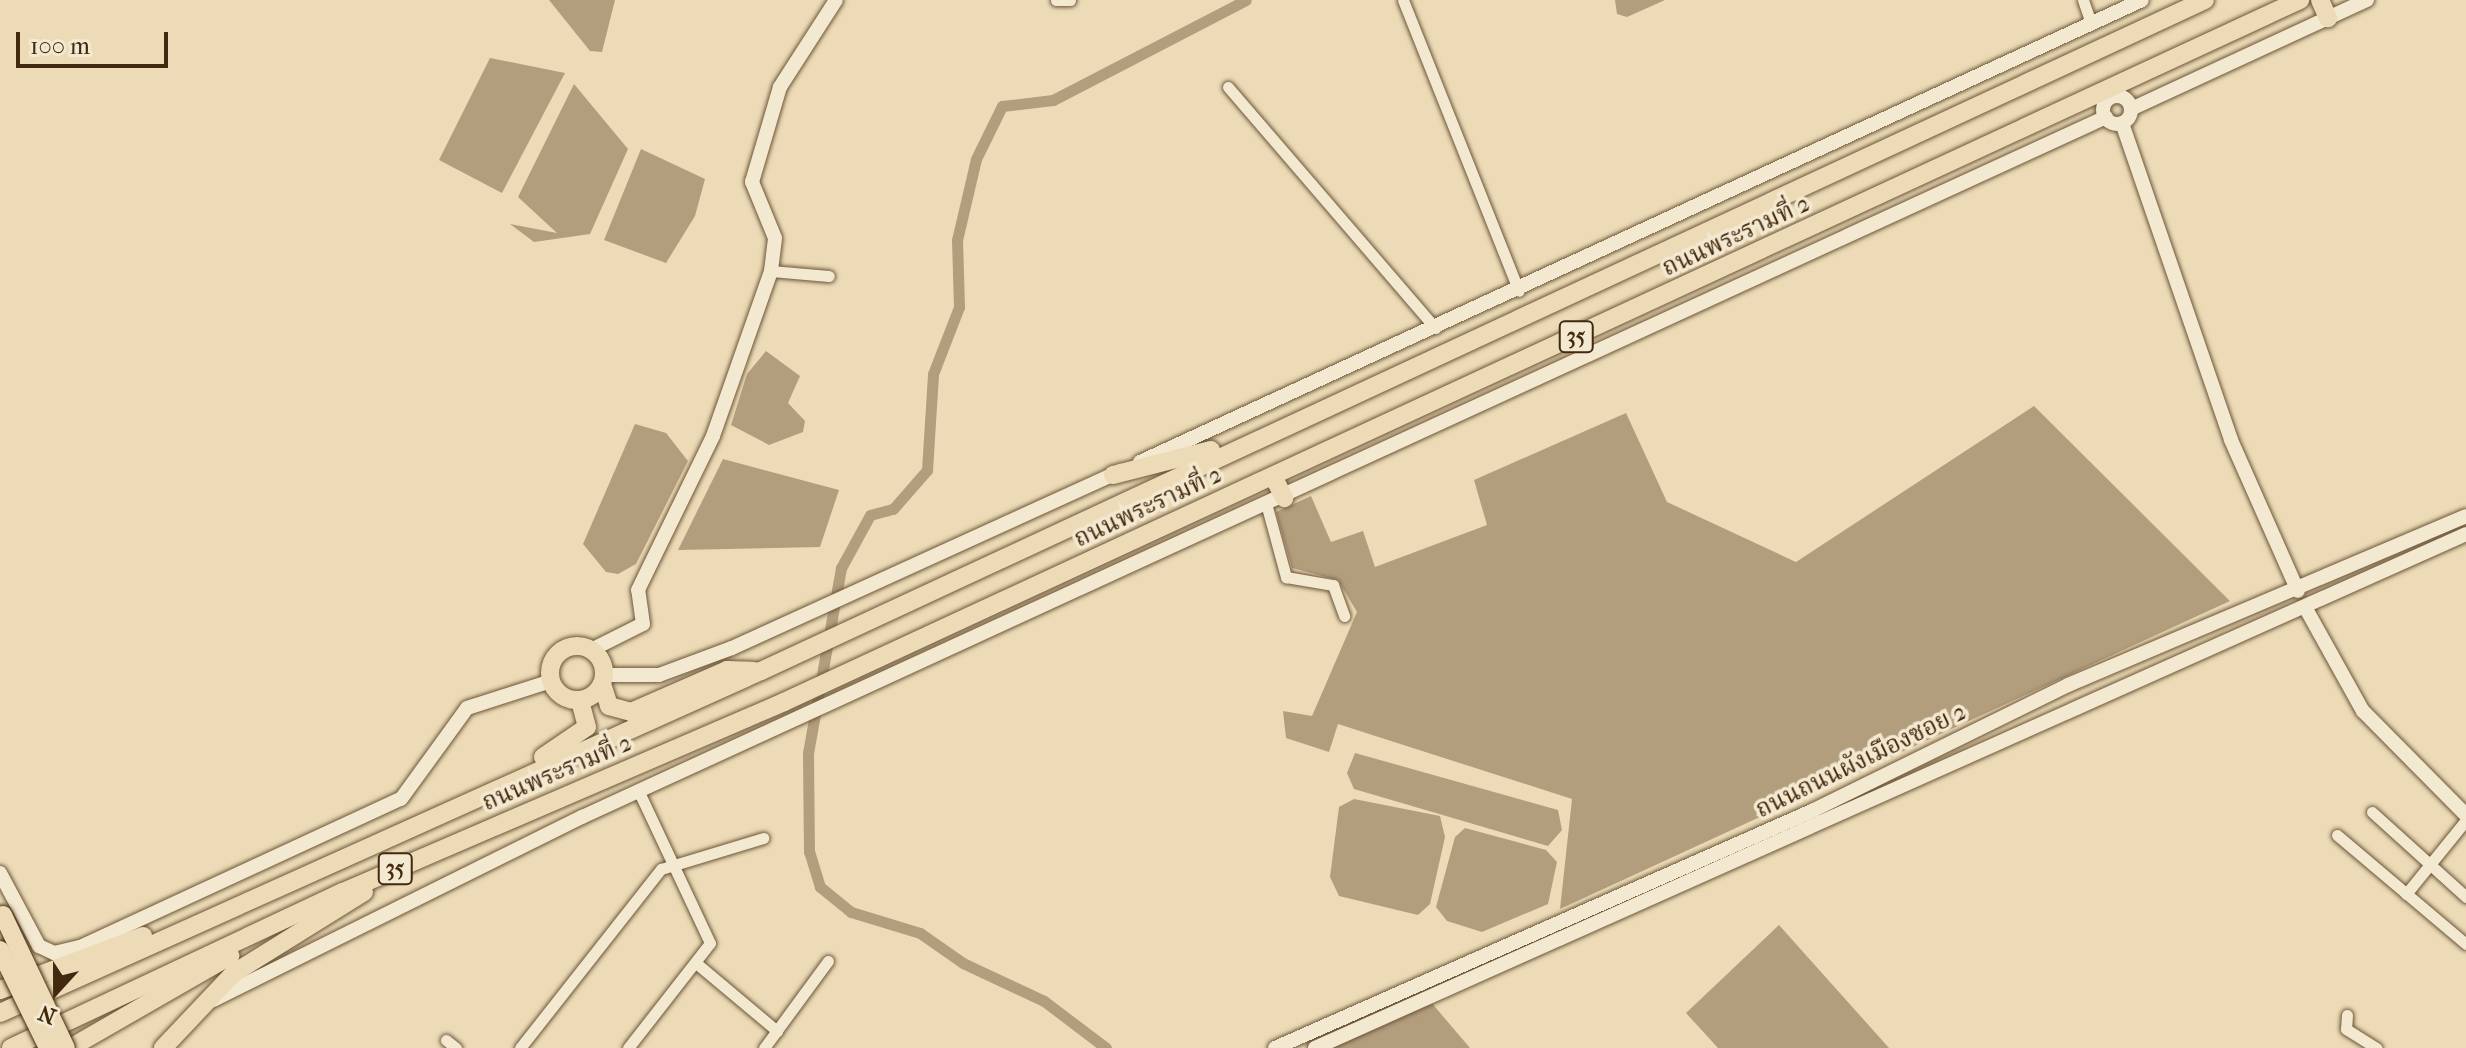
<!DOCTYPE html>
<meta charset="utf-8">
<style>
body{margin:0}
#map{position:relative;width:2466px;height:1048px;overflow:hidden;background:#ecdbb6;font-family:"IM FELL French Canon","Noto Serif Thai",serif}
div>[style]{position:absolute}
.water>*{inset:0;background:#b29e7d}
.canal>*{height:11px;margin:-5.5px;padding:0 5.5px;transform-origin:5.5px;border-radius:5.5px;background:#b29e7d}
.roads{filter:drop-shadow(0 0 2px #6c5539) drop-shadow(0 0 2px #6c5539)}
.minor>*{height:11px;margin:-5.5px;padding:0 5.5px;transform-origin:5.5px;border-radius:5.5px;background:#f3e8d0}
.tertiary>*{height:14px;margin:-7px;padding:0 7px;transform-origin:7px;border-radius:7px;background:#f3e8d0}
.secondary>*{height:14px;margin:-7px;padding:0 7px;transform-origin:7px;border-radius:7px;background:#f3e8d0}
.secondary>.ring{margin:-7px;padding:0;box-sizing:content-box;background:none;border:14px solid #f3e8d0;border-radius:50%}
.trunk>*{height:18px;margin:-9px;padding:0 9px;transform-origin:9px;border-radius:9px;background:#ecdbb6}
.trunk>.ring{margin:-9px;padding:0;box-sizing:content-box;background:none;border:18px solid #ecdbb6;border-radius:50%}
.bridges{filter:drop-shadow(0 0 2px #42280f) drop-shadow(0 0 2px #42280f)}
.trunk-bridge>*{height:18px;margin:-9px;padding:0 9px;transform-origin:9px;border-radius:9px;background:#ecdbb6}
span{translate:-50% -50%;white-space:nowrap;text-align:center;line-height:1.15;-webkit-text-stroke:7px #f3e8d0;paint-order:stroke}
.shield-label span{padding:2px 6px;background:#f3e8d0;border:2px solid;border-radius:6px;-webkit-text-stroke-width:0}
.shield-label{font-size:22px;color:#42280f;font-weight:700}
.street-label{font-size:24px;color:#42280f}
.north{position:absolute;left:16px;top:952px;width:80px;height:80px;-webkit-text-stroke:6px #f3e8d0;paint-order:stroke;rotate:201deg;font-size:22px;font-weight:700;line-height:32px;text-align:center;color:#42280f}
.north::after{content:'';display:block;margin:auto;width:28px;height:36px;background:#42280f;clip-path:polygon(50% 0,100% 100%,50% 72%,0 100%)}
.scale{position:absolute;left:16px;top:32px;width:152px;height:36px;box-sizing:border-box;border:4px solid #42280f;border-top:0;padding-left:10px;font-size:24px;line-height:28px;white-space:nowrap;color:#42280f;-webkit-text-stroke:6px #f3e8d0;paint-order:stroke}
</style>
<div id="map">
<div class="water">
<div style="clip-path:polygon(549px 0,615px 0,602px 52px,590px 51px)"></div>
<div style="clip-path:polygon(1615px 0,1665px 0,1627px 17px,1617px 14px)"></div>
<div style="clip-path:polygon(490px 58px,565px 73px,502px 193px,439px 160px)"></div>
<div style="clip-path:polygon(574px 84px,628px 149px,590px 234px,534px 242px,510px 224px,557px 233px,518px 197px)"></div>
<div style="clip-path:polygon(641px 149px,705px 179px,695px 216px,666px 263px,604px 240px)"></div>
<div style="clip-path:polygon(766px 351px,800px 376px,788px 403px,805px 421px,803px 432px,769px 445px,731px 425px,747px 374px)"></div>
<div style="clip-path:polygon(2034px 406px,2230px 601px,1560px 909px,1572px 799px,1338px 724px,1329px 752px,1286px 738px,1283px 711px,1312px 716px,1357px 612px,1338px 580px,1292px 568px,1276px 512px,1311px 496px,1331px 542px,1363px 531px,1375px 567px,1487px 525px,1474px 480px,1626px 413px,1667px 502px,1796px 562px)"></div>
<div style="clip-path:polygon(635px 424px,666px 433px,688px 461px,636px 564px,618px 574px,606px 572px,583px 544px)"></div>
<div style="clip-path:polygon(723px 459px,839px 490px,820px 547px,678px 550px)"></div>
<div style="clip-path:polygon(1355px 753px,1558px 810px,1562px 830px,1548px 846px,1354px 789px,1347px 773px)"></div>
<div style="clip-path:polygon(1354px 799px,1440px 816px,1445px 837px,1430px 904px,1418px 915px,1339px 896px,1330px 877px,1339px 807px)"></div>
<div style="clip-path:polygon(1465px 828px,1546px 850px,1557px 862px,1548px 904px,1482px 932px,1447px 921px,1436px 907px,1455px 837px)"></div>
<div style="clip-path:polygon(1779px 925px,1889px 1048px,1718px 1048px,1686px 1013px)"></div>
<div style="clip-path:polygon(1430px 1001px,1470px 1048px,1328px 1048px)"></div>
</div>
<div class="canal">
<div style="left:1106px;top:1048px;width:78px;rotate:-142.8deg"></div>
<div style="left:1044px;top:1001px;width:89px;rotate:-154.9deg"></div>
<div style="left:963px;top:963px;width:52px;rotate:-145.1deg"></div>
<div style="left:920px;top:933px;width:72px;rotate:-163.1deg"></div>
<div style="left:851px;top:912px;width:40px;rotate:-141deg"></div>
<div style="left:820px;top:887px;width:37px;rotate:-107deg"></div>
<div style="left:809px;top:852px;width:99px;rotate:-90.6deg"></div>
<div style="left:808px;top:753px;width:188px;rotate:-79.9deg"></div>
<div style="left:841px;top:568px;width:60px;rotate:-61.3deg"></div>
<div style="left:870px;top:515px;width:24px;rotate:-15deg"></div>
<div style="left:893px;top:509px;width:52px;rotate:-48.9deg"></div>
<div style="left:927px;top:470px;width:96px;rotate:-86.4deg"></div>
<div style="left:933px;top:374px;width:72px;rotate:-68.8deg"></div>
<div style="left:959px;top:307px;width:67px;rotate:-91.7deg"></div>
<div style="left:957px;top:240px;width:83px;rotate:-76.8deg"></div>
<div style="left:976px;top:159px;width:59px;rotate:-63.9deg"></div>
<div style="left:1002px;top:106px;width:51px;rotate:-6.7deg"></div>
<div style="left:1053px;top:100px;width:217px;rotate:-27.4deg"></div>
</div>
<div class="roads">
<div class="minor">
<div style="left:1056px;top:0;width:14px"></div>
<div style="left:1403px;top:0;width:313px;rotate:68.3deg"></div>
<div style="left:2083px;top:0;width:24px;rotate:71deg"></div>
<div style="left:1228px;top:87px;width:318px;rotate:49.3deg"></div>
<div style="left:771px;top:271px;width:58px;rotate:4.9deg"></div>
<div style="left:1267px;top:507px;width:73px;rotate:74.8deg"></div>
<div style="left:1286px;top:577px;width:48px;rotate:9.7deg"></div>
<div style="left:1333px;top:585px;width:33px;rotate:70deg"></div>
<div style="left:2372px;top:812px;width:127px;rotate:42.1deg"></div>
<div style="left:2337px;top:835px;width:169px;rotate:40.2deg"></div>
<div style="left:2406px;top:894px;width:95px;rotate:-51deg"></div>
<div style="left:696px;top:963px;width:106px;rotate:40deg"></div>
<div style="left:2347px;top:1015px;width:14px;rotate:94deg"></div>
<div style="left:2346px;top:1029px;width:36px;rotate:32deg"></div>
<div style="left:446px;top:1040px;width:13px;rotate:39deg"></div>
<div style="left:520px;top:1048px;width:228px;rotate:-51.8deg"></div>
<div style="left:661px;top:869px;width:107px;rotate:-16.9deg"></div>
<div style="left:628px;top:1048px;width:133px;rotate:-52deg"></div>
<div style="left:710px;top:943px;width:167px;rotate:-115.2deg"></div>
<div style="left:764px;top:1048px;width:108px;rotate:-53.7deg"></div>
</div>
<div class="tertiary">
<div style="left:2122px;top:123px;width:335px;rotate:71deg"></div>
<div style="left:2231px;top:440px;width:165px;rotate:66.1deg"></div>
<div style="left:2305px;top:607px;width:119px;rotate:60.9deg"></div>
<div style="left:2363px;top:711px;width:146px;rotate:45.3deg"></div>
<div style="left:591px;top:650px;width:58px;rotate:-26.6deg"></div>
<div style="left:643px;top:624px;width:34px;rotate:-98deg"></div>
<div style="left:638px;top:590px;width:171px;rotate:-64deg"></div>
<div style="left:713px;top:436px;width:175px;rotate:-70.6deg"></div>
<div style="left:771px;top:271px;width:33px;rotate:-83deg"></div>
<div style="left:775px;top:238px;width:61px;rotate:-112.3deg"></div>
<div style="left:752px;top:182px;width:99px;rotate:-73.6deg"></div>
<div style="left:780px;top:87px;width:103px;rotate:-57.2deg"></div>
<div style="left:1275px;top:1048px;width:589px;rotate:-23.82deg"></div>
<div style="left:1814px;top:810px;width:283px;rotate:-26.2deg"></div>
<div style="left:2068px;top:685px;width:432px;rotate:-23deg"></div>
<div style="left:1315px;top:1048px;width:1261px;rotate:-24.06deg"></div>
</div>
<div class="secondary">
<div class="ring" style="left:2103px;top:96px;width:14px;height:14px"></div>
<div style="left:2131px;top:109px;width:260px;rotate:-24.8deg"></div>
<div style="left:1140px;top:462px;width:1103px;rotate:-24.75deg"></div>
<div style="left:604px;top:675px;width:55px"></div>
<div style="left:659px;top:675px;width:78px;rotate:-20.3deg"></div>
<div style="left:732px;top:648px;width:427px;rotate:-24.5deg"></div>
<div style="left:0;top:873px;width:83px;rotate:61.9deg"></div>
<div style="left:39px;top:946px;width:17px;rotate:25deg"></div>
<div style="left:54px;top:953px;width:27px;rotate:-13deg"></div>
<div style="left:80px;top:947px;width:353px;rotate:-24.8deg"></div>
<div style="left:401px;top:799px;width:112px;rotate:-54deg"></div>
<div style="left:467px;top:708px;width:88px;rotate:-17.8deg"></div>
<div style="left:213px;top:1000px;width:412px;rotate:-26.4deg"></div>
<div style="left:582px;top:817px;width:1677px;rotate:-24.67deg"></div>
</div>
<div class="trunk">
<div style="left:2320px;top:0;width:20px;rotate:66deg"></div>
<div style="left:1113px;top:475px;width:101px;rotate:-14.3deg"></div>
<div style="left:1273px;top:476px;width:25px;rotate:63deg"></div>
<div class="ring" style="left:550px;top:646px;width:36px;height:36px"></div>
<div style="left:602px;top:684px;width:23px;rotate:72deg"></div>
<div style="left:609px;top:706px;width:23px;rotate:15deg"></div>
<div style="left:631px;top:712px;width:105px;rotate:-23.6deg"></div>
<div style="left:727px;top:670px;width:27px;rotate:2deg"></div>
<div style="left:543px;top:757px;width:53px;rotate:-34.3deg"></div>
<div style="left:587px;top:727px;width:28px;rotate:-105deg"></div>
<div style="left:0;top:990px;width:153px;rotate:-20.7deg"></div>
<div style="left:0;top:1013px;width:834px;rotate:-24.2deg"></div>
<div style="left:761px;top:671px;width:1592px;rotate:-24.92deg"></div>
<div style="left:11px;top:1048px;width:367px;rotate:-25.2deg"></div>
<div style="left:343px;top:892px;width:480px;rotate:-23.3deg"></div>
<div style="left:784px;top:702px;width:1671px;rotate:-24.85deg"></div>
<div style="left:70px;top:1048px;width:185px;rotate:-29.9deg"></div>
<div style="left:163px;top:1048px;width:103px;rotate:-46.6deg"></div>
<div style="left:234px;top:973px;width:153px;rotate:-31.9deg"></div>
</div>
</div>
<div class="bridges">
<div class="trunk-bridge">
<div style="left:3px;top:915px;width:147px;rotate:64.7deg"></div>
<div style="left:0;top:950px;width:109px;rotate:63.9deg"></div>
</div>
</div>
<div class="shield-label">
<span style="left:1576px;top:337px">35</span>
<span style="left:395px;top:869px">35</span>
</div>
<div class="street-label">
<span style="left:1736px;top:236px;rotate:-25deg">ถนนพระรามที่ 2</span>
<span style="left:1148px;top:507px;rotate:-25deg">ถนนพระรามที่ 2</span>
<span style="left:1861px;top:761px;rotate:-26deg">ถนนถนนผังเมืองซอย 2</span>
<span style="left:557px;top:773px;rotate:-23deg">ถนนพระรามที่ 2</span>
</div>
<div class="north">N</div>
<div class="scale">100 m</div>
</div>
